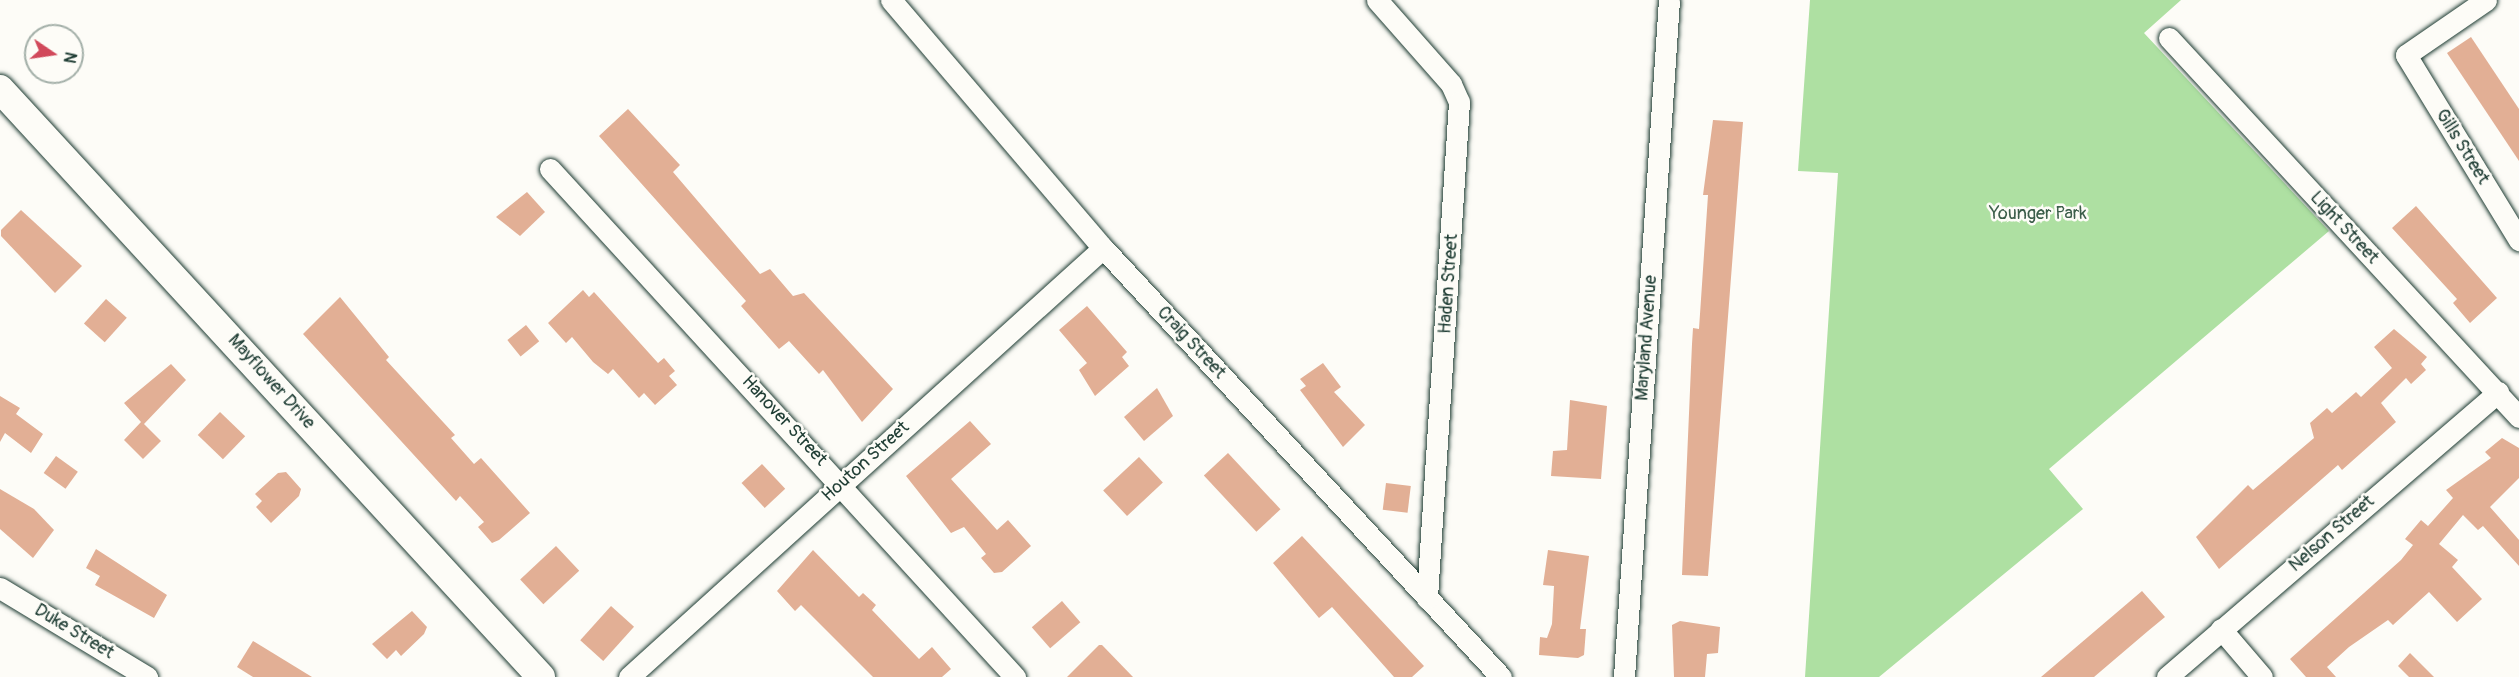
<!DOCTYPE html>
<style>
body{margin:0}
#map{position:relative;width:2519px;height:677px;overflow:hidden;background:#fdfcf7;font-family:Pangolin,sans-serif}
div>[style]{position:absolute}
.green>*{inset:0;background:#aee0a2}
.building>*{inset:0;background:#e2af95;transform-origin:0 0}
.roads{filter:drop-shadow(0 0 2px #1f3d34) drop-shadow(0 0 2px #1f3d34)}
.street>*{height:21px;margin:-10.5px;padding:0 10.5px;transform-origin:10.5px;border-radius:10.5px;background:#fdfcf7}
.secondary>*{height:28px;margin:-14px;padding:0 14px;transform-origin:14px;border-radius:14px;background:#fdfcf7}
span{translate:-50% -50%;white-space:nowrap;text-align:center;line-height:1.15;-webkit-text-stroke:5px #fdfcf7;paint-order:stroke}
.street-label{font-size:18px;color:#1f3d34}
.park-label{font-size:18px;color:#3c5e4a}
.north{position:absolute;left:24px;top:24px;width:60px;height:60px;box-sizing:border-box;background:#fdfcf7;border:2px solid #a4b0a9;border-radius:50%;rotate:103deg;font-size:16px;font-weight:700;line-height:24px;text-align:center;color:#1f3d34}
.north::after{content:'';display:block;margin:auto;width:21px;height:27px;background:#d1495b;clip-path:polygon(50% 0,100% 100%,50% 72%,0 100%)}
</style>
<div id="map">
<div class="green">
<div style="clip-path:polygon(1810px 0,2181px 0,2144px 33px,2329px 231px,2049px 469px,2083px 509px,1879px 677px,1805px 677px,1838px 173px,1798px 171px)"></div>
</div>
<div class="building">
<div style="clip-path:polygon(2471px 37px,2519px 109px,2519px 161px,2447px 53px)"></div>
<div style="clip-path:polygon(628px 109px,680px 165px,673px 172px,760px 274px,770px 269px,793px 296px,804px 293px,893px 389px,862px 422px,823px 370px,819px 374px,789px 341px,779px 349px,741px 306px,746px 301px,599px 136px)"></div>
<div style="clip-path:polygon(1713px 120px,1743px 122px,1708px 576px,1682px 575px,1692px 344px,1693px 328px,1699px 329px,1708px 195px,1703px 195px)"></div>
<div style="clip-path:polygon(527px 192px,545px 212px,520px 236px,496px 217px)"></div>
<div style="clip-path:polygon(2416px 206px,2497px 298px,2470px 323px,2453px 303px,2457px 299px,2392px 228px)"></div>
<div style="clip-path:polygon(21px 210px,82px 266px,55px 293px,1px 236px,1px 230px)"></div>
<div style="clip-path:polygon(583px 290px,589px 297px,594px 292px,658px 363px,664px 358px,675px 371px,669px 376px,677px 385px,655px 405px,644px 393px,639px 398px,613px 369px,608px 374px,593px 362px,572px 337px,566px 343px,548px 323px)"></div>
<div style="clip-path:polygon(340px 297px,389px 357px,386px 360px,455px 435px,451px 438px,474px 464px,481px 458px,530px 513px,499px 540px,492px 543px,478px 527px,484px 522px,460px 496px,456px 501px,303px 334px)"></div>
<div style="left:106px;top:299px;width:28px;height:33px;rotate:42deg"></div>
<div style="clip-path:polygon(1087px 306px,1127px 352px,1122px 357px,1129px 366px,1095px 396px,1079px 370px,1087px 363px,1059px 330px)"></div>
<div style="left:526px;top:325px;width:21px;height:24px;rotate:51deg"></div>
<div style="clip-path:polygon(2394px 329px,2427px 357px,2421px 364px,2426px 370px,2411px 384px,2406px 378px,2381px 403px,2396px 422px,2342px 470px,2338px 465px,2219px 569px,2196px 537px,2248px 485px,2253px 490px,2314px 438px,2310px 423px,2327px 408px,2332px 413px,2356px 392px,2361px 397px,2392px 368px,2374px 347px)"></div>
<div style="clip-path:polygon(1323px 363px,1341px 387px,1334px 392px,1365px 425px,1343px 447px,1300px 390px,1306px 386px,1300px 379px)"></div>
<div style="clip-path:polygon(171px 364px,186px 380px,144px 424px,161px 441px,143px 459px,124px 440px,141px 422px,124px 403px)"></div>
<div style="clip-path:polygon(1157px 388px,1173px 416px,1144px 441px,1124px 417px)"></div>
<div style="clip-path:polygon(0 396px,20px 408px,16px 414px,43px 434px,31px 453px,5px 433px,0 442px)"></div>
<div style="clip-path:polygon(1570px 400px,1607px 406px,1601px 479px,1551px 476px,1553px 451px,1567px 450px)"></div>
<div style="left:220px;top:412px;width:35px;height:32px;rotate:44deg"></div>
<div style="clip-path:polygon(970px 421px,991px 444px,951px 479px,997px 530px,1008px 520px,1031px 546px,1002px 572px,994px 573px,981px 558px,986px 554px,964px 527px,951px 533px,906px 476px)"></div>
<div style="clip-path:polygon(2502px 438px,2519px 448px,2519px 478px,2490px 507px,2519px 540px,2519px 566px,2483px 526px,2478px 530px,2463px 515px,2439px 544px,2458px 560px,2452px 567px,2482px 599px,2457px 622px,2429px 592px,2393px 625px,2388px 620px,2349px 647px,2327px 667px,2336px 677px,2306px 677px,2290px 659px,2401px 560px,2413px 545px,2405px 539px,2421px 520px,2428px 526px,2453px 498px,2446px 490px,2491px 458px,2485px 452px)"></div>
<div style="left:1228px;top:453px;width:77px;height:33px;rotate:47deg"></div>
<div style="left:56px;top:456px;width:27px;height:21px;rotate:36deg"></div>
<div style="left:1139px;top:457px;width:35px;height:49px;rotate:47deg"></div>
<div style="left:762px;top:464px;width:34px;height:28px;rotate:47deg"></div>
<div style="clip-path:polygon(286px 472px,301px 489px,299px 496px,271px 523px,256px 507px,262px 501px,255px 494px,278px 473px)"></div>
<div style="left:1386px;top:483px;width:25px;height:27px;rotate:7deg"></div>
<div style="clip-path:polygon(0 489px,34px 509px,54px 530px,33px 558px,0 529px)"></div>
<div style="clip-path:polygon(1302px 536px,1424px 666px,1412px 677px,1394px 677px,1332px 607px,1319px 618px,1273px 563px)"></div>
<div style="left:556px;top:546px;width:34px;height:49px;rotate:47deg"></div>
<div style="clip-path:polygon(96px 549px,167px 595px,154px 618px,95px 585px,100px 576px,86px 568px)"></div>
<div style="clip-path:polygon(813px 550px,859px 597px,863px 593px,876px 605px,872px 610px,919px 659px,932px 647px,951px 669px,942px 677px,873px 677px,801px 605px,795px 611px,777px 591px)"></div>
<div style="clip-path:polygon(1548px 550px,1589px 556px,1580px 629px,1586px 629px,1584px 655px,1578px 658px,1539px 655px,1540px 637px,1547px 638px,1552px 624px,1554px 586px,1543px 585px)"></div>
<div style="clip-path:polygon(2142px 591px,2165px 617px,2148px 631px,2094px 677px,2041px 677px)"></div>
<div style="left:1062px;top:601px;width:28px;height:40px;rotate:49deg"></div>
<div style="left:611px;top:606px;width:31px;height:46px;rotate:42deg"></div>
<div style="clip-path:polygon(412px 611px,427px 627px,424px 634px,401px 656px,396px 650px,387px 659px,372px 644px)"></div>
<div style="clip-path:polygon(1680px 621px,1720px 627px,1718px 653px,1707px 654px,1705px 677px,1674px 677px,1672px 625px)"></div>
<div style="clip-path:polygon(253px 641px,312px 677px,253px 677px,237px 667px)"></div>
<div style="clip-path:polygon(1099px 645px,1102px 645px,1133px 677px,1067px 677px)"></div>
<div style="clip-path:polygon(2410px 653px,2434px 677px,2409px 677px,2398px 666px)"></div>
</div>
<div class="roads">
<div class="street">
<div style="left:891px;top:0;width:326px;rotate:49.5deg"></div>
<div style="left:1103px;top:248px;width:585px;rotate:47.15deg"></div>
<div style="left:1377px;top:0;width:112px;rotate:48.6deg"></div>
<div style="left:1451px;top:84px;width:20px;rotate:66deg"></div>
<div style="left:1459px;top:102px;width:497px;rotate:93.7deg"></div>
<div style="left:2486px;top:0;width:97px;rotate:145.5deg"></div>
<div style="left:2406px;top:55px;width:217px;rotate:58.6deg"></div>
<div style="left:2169px;top:38px;width:516px;rotate:47.28deg"></div>
<div style="left:550px;top:169px;width:689px;rotate:47.53deg"></div>
<div style="left:0;top:588px;width:172px;rotate:31.2deg"></div>
<div style="left:2221px;top:629px;width:63px;rotate:49.5deg"></div>
<div style="left:629px;top:677px;width:639px;rotate:-42.15deg"></div>
<div style="left:1624px;top:677px;width:678px;rotate:-86.2deg"></div>
<div style="left:2167px;top:677px;width:437px;rotate:-40.7deg"></div>
</div>
<div class="secondary">
<div style="left:0;top:89px;width:799px;rotate:47.38deg"></div>
</div>
</div>
<div class="street-label">
<span style="left:2462px;top:147px;rotate:58deg">Gills Street</span>
<span style="left:2344px;top:228px;rotate:47deg">Light Street</span>
<span style="left:1449px;top:284px;rotate:-86deg">Haden Street</span>
<span style="left:1647px;top:338px;rotate:-86deg">Maryland Avenue</span>
<span style="left:1191px;top:343px;rotate:47deg">Craig Street</span>
<span style="left:271px;top:382px;rotate:48deg">Mayflower Drive</span>
<span style="left:784px;top:421px;rotate:47deg">Hanover Street</span>
<span style="left:866px;top:462px;rotate:-42deg">Houton Street</span>
<span style="left:2332px;top:534px;rotate:-41deg">Nelson Street</span>
<span style="left:74px;top:632px;rotate:31deg">Duke Street</span>
</div>
<div class="park-label">
<span style="left:2038px;top:214px">Younger Park</span>
</div>
<div class="north">N</div>
</div>
